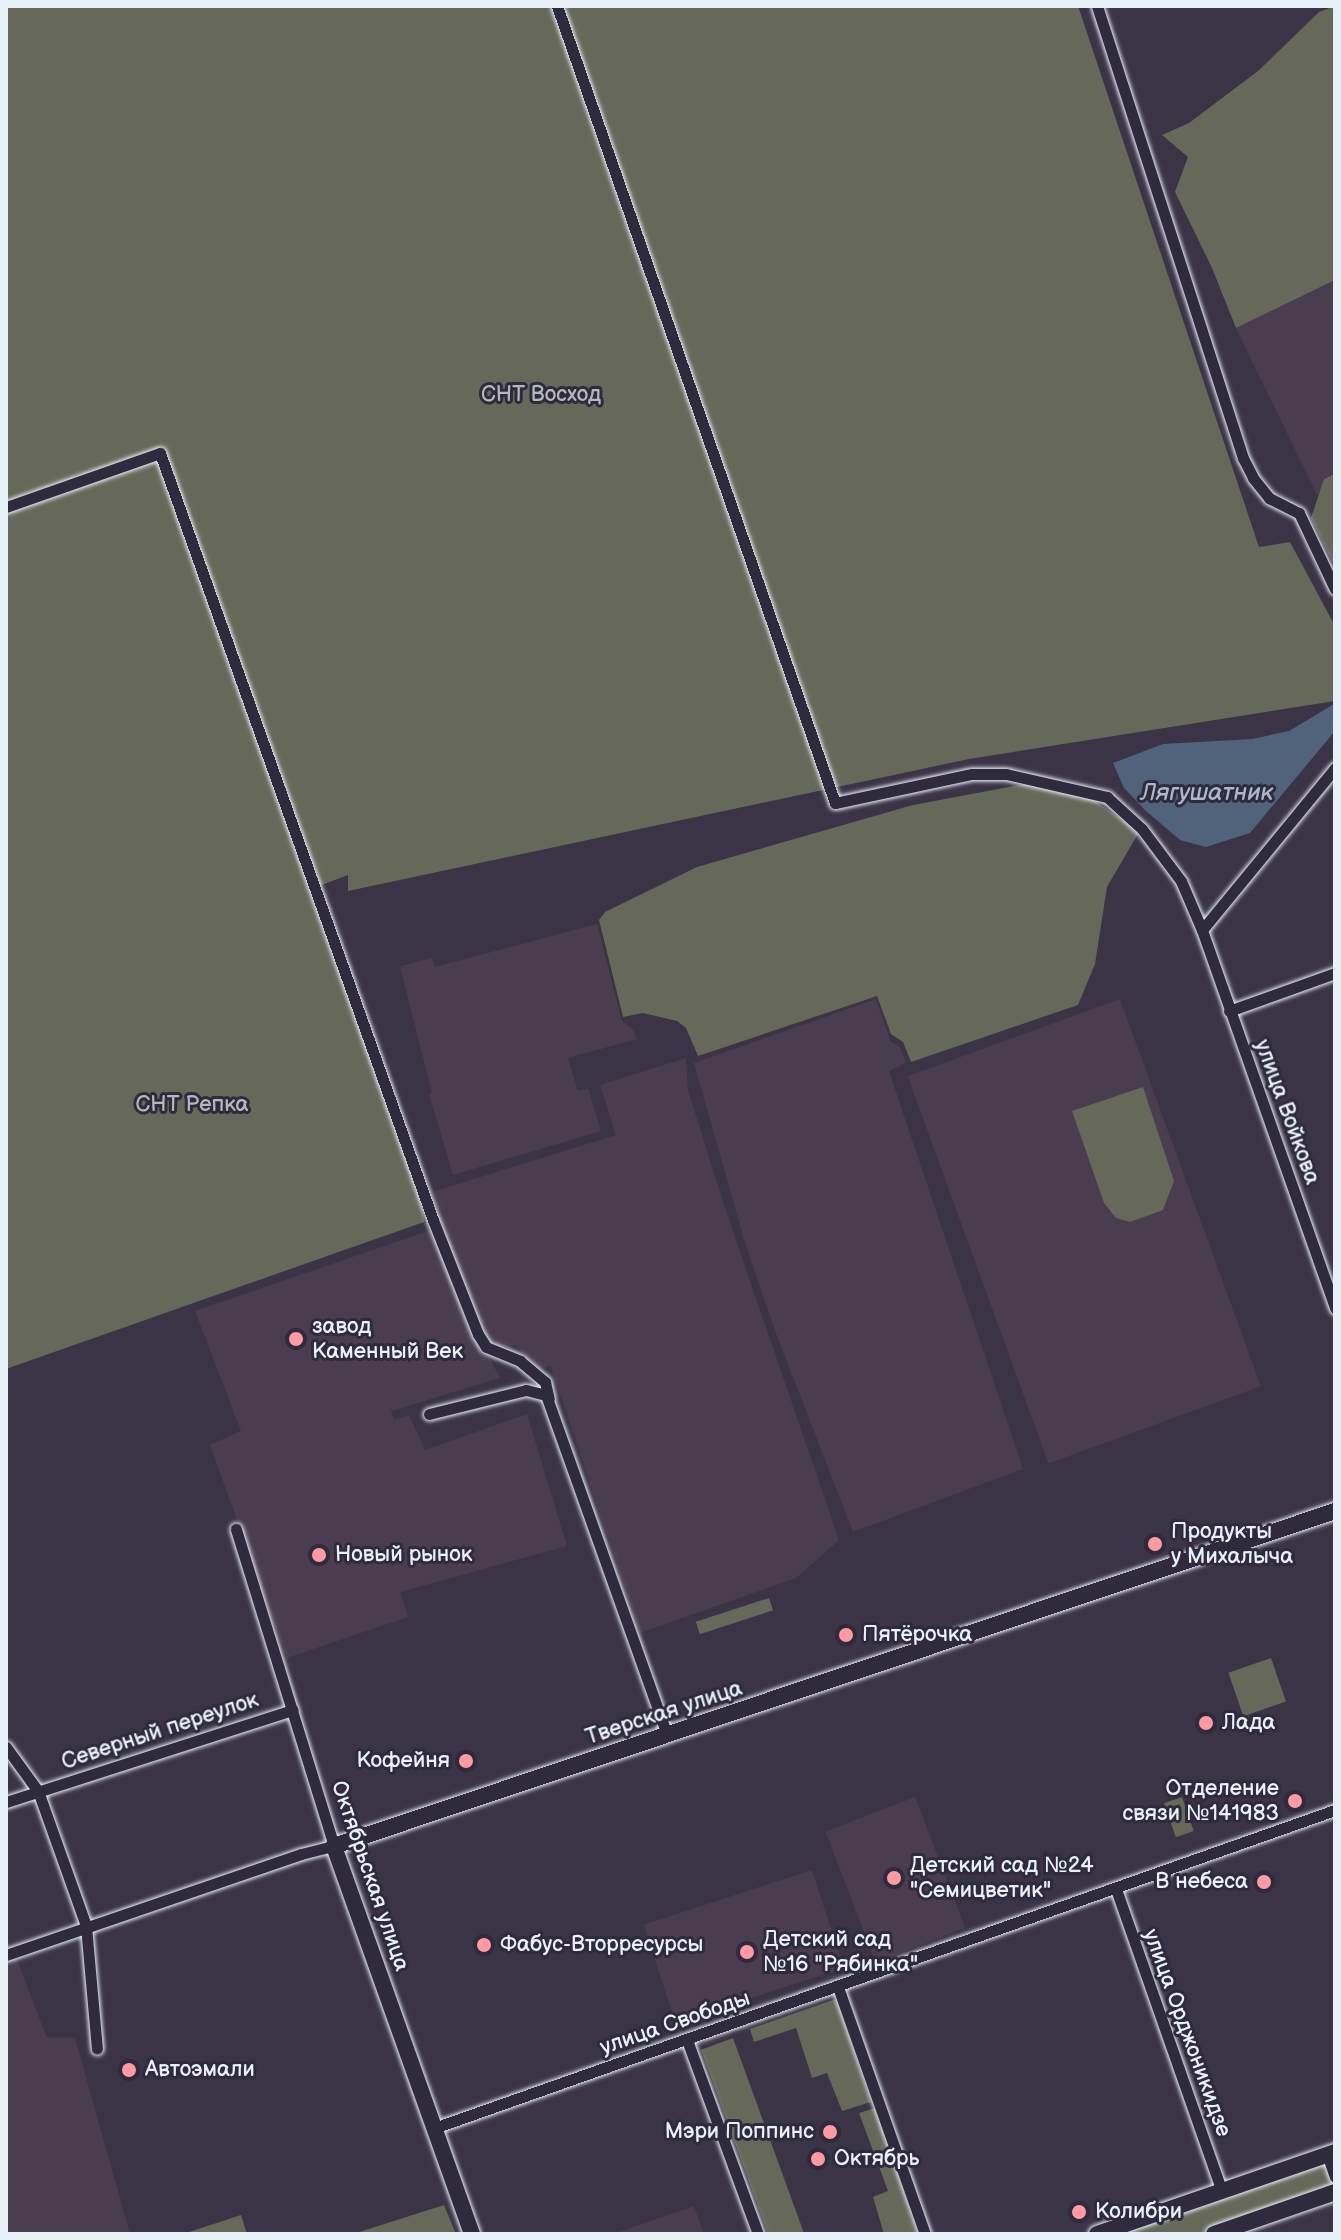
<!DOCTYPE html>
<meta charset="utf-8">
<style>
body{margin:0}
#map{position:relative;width:1341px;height:2240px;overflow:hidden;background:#3b3346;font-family:"Balsamiq Sans",sans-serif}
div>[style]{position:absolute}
.built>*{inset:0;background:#4a3d50;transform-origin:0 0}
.green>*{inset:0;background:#666859;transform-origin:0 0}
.water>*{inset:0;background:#51627b}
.roads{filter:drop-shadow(0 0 2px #e8f1f8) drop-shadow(0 0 2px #e8f1f8)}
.street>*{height:11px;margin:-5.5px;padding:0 5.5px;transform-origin:5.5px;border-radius:5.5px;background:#2f2a3d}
.secondary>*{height:16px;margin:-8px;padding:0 8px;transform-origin:8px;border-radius:8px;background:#2f2a3d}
.dots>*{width:22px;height:22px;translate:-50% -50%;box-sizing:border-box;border:4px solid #2f2a3d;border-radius:50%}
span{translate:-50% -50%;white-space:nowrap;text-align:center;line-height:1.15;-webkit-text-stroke:6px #2f2a3d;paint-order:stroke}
.park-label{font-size:22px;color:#b4bab8}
.street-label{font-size:22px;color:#e8f1f8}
.poi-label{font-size:22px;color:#e8f1f8}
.left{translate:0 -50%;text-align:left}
.right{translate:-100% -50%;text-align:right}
.water-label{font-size:24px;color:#acb8c6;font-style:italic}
.frame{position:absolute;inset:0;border:8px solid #e8f1f8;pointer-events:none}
</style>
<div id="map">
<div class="built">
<div style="clip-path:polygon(1335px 280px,1335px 487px,1317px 495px,1236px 328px)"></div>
<div style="clip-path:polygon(597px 924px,622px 1021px,633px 1030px,637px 1039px,568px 1058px,578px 1091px,588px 1088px,601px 1131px,453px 1175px,429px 1094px,432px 1093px,400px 966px,432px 958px,435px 967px)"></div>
<div style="clip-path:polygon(876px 999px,891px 1042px,900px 1047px,906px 1063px,889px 1071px,1023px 1469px,853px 1532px,774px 1328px,743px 1236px,694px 1063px)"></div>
<div style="left:1120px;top:999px;width:412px;height:226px;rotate:70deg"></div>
<div style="clip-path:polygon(686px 1058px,688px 1090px,725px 1208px,839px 1540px,796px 1578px,640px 1633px,551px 1366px,537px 1369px,516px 1345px,500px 1348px,485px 1337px,441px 1227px,432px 1192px,616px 1135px,600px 1085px)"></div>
<div style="clip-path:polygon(431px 1230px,482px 1356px,489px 1357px,500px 1378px,392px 1411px,389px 1405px,394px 1420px,409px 1415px,425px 1450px,527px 1414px,567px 1546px,400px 1592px,408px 1617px,287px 1658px,210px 1445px,241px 1431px,195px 1311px)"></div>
<div style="left:915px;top:1797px;width:140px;height:96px;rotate:69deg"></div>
<div style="left:812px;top:1870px;width:103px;height:177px;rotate:72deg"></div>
<div style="clip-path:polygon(6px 1942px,12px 1947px,47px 2038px,75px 2038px,130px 2234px,6px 2234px)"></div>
<div style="clip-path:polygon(694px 2206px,704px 2234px,613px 2234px)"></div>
</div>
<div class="green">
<div style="clip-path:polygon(6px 6px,1078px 6px,1259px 547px,1290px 542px,1335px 626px,1335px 701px,969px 759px,348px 891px,348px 875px,311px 889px,419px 1188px,424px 1222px,6px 1369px)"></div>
<div style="clip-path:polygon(1335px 6px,1335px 280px,1236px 328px,1212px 268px,1175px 192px,1188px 157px,1162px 135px,1189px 123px,1258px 71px,1319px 12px)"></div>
<div style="clip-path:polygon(1335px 474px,1335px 567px,1311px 518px,1324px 479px)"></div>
<div style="clip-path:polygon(1036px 782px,1084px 793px,1139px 832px,1107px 887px,1095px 964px,1078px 1005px,911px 1062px,903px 1042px,891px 1034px,877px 996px,698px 1056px,686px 1028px,677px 1021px,643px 1013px,623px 1017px,599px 920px,605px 912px,697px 867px,913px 805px)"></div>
<div style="clip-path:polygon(1143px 1087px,1174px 1181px,1163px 1210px,1130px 1222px,1116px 1218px,1104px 1203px,1072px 1111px)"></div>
<div style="left:769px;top:1598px;width:13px;height:77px;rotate:72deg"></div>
<div style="left:1271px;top:1658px;width:46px;height:45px;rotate:71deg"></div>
<div style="left:1182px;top:1797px;width:36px;height:19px;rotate:71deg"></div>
<div style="clip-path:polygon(836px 1999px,871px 2102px,842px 2111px,827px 2073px,812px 2078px,796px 2028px,754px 2042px,750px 2029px)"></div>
<div style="left:733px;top:2038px;width:208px;height:34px;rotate:70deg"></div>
<div style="clip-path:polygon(875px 2108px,918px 2234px,884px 2234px,873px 2197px,888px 2191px,859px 2113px)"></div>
<div style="clip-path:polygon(1325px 2162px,1334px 2187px,1200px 2234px,1115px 2234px)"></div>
<div style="clip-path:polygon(444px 2205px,456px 2234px,354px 2234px,356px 2233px)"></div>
<div style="clip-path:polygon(241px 2215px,247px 2234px,183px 2234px)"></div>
</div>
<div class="water">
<div style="clip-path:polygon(1334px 704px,1335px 731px,1250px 833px,1206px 847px,1180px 840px,1146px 811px,1124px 788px,1113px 763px,1163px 744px,1252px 739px,1289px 731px)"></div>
</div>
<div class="roads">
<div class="street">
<div style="left:557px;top:6px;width:844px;rotate:70.77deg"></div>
<div style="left:835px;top:803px;width:140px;rotate:-12deg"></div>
<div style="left:972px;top:774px;width:34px"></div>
<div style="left:1006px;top:774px;width:104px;rotate:12.8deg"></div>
<div style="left:1107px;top:797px;width:47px;rotate:42.4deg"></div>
<div style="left:1142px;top:829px;width:65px;rotate:53.1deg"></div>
<div style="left:1181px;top:881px;width:53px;rotate:66.8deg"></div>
<div style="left:1202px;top:930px;width:401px;rotate:70.6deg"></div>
<div style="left:1097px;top:6px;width:475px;rotate:72.1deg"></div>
<div style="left:1243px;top:458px;width:22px;rotate:63deg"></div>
<div style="left:1253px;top:478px;width:26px;rotate:51deg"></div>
<div style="left:1269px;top:498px;width:34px;rotate:27deg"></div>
<div style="left:1299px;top:513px;width:84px;rotate:64.7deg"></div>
<div style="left:6px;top:507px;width:163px;rotate:-19.3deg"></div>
<div style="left:160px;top:453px;width:814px;rotate:70.41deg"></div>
<div style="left:433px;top:1220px;width:123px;rotate:68.5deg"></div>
<div style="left:478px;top:1334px;width:15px;rotate:58deg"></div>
<div style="left:486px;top:1347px;width:37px;rotate:22deg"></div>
<div style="left:520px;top:1361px;width:33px;rotate:40deg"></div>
<div style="left:545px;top:1382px;width:17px;rotate:77deg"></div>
<div style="left:1202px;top:930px;width:210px;rotate:-50.6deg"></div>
<div style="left:1229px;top:1011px;width:113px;rotate:-19.7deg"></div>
<div style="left:429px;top:1414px;width:100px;rotate:-13.9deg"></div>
<div style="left:526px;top:1390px;width:21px;rotate:14deg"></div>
<div style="left:546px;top:1395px;width:361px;rotate:70.4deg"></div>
<div style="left:6px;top:1747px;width:54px;rotate:54deg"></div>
<div style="left:38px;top:1791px;width:143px;rotate:70.4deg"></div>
<div style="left:86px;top:1926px;width:123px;rotate:84.9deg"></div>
<div style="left:6px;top:1802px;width:301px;rotate:-17.8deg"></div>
<div style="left:1116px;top:1889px;width:320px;rotate:70.7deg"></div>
<div style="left:6px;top:1955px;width:312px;rotate:-18.9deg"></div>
<div style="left:301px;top:1854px;width:34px;rotate:-14deg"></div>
<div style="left:334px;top:1846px;width:332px;rotate:-107.2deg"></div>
<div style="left:838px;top:1987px;width:262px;rotate:70.6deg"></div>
<div style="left:687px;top:2040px;width:207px;rotate:69.9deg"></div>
<div style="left:434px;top:2128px;width:955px;rotate:-19.44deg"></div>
<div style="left:1327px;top:2154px;width:24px;rotate:71deg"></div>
</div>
<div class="secondary">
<div style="left:472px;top:2234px;width:412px;rotate:-109.6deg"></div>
<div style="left:334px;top:1846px;width:1056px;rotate:-18.5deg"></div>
<div style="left:1097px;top:2234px;width:252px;rotate:-19deg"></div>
<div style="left:1214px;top:2234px;width:128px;rotate:-19.1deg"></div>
</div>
</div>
<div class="dots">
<div style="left:296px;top:1339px;background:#ff9aa2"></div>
<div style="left:1155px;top:1544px;background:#ff9aa2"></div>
<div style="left:319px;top:1555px;background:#ff9aa2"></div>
<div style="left:846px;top:1635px;background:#ff9aa2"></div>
<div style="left:1206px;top:1723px;background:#ff9aa2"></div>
<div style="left:466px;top:1761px;background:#ff9aa2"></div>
<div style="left:1295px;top:1801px;background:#ff9aa2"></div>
<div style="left:894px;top:1878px;background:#ff9aa2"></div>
<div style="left:1264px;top:1882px;background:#ff9aa2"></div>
<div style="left:484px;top:1945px;background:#ff9aa2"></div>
<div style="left:747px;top:1952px;background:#ff9aa2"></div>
<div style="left:129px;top:2070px;background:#ff9aa2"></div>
<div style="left:830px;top:2132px;background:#ff9aa2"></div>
<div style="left:818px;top:2159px;background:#ff9aa2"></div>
<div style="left:1079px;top:2212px;background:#ff9aa2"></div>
</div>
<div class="park-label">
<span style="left:541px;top:395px">СНТ Восход</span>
<span style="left:192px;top:1105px">СНТ Репка</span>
</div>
<div class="street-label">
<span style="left:1287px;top:1112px;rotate:70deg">улица Войкова</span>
<span style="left:664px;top:1713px;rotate:-18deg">Тверская улица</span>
<span style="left:160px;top:1731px;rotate:-18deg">Северный переулок</span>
<span style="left:370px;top:1876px;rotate:71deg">Октябрьская улица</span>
<span style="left:675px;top:2023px;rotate:-19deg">улица Свободы</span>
<span style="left:1187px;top:2033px;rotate:70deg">улица Орджоникидзе</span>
</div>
<div class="poi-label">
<span class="left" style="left:312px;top:1339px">завод<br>Каменный Век</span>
<span class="left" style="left:1171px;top:1544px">Продукты<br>у Михалыча</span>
<span class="left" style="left:335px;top:1555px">Новый рынок</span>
<span class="left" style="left:862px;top:1635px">Пятёрочка</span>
<span class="left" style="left:1222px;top:1723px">Лада</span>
<span class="right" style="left:450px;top:1761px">Кофейня</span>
<span class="right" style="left:1279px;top:1801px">Отделение<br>связи №141983</span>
<span class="left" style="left:910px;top:1878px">Детский сад №24<br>"Семицветик"</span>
<span class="right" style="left:1248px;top:1882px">В небеса</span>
<span class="left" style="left:763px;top:1952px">Детский сад<br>№16 "Рябинка"</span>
<span class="left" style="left:500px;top:1945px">Фабус-Вторресурсы</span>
<span class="left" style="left:145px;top:2070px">Автоэмали</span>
<span class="right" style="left:814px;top:2132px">Мэри Поппинс</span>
<span class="left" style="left:834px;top:2159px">Октябрь</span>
<span class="left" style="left:1095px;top:2212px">Колибри</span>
</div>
<div class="water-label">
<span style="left:1207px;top:793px">Лягушатник</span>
</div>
<div class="frame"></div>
</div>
